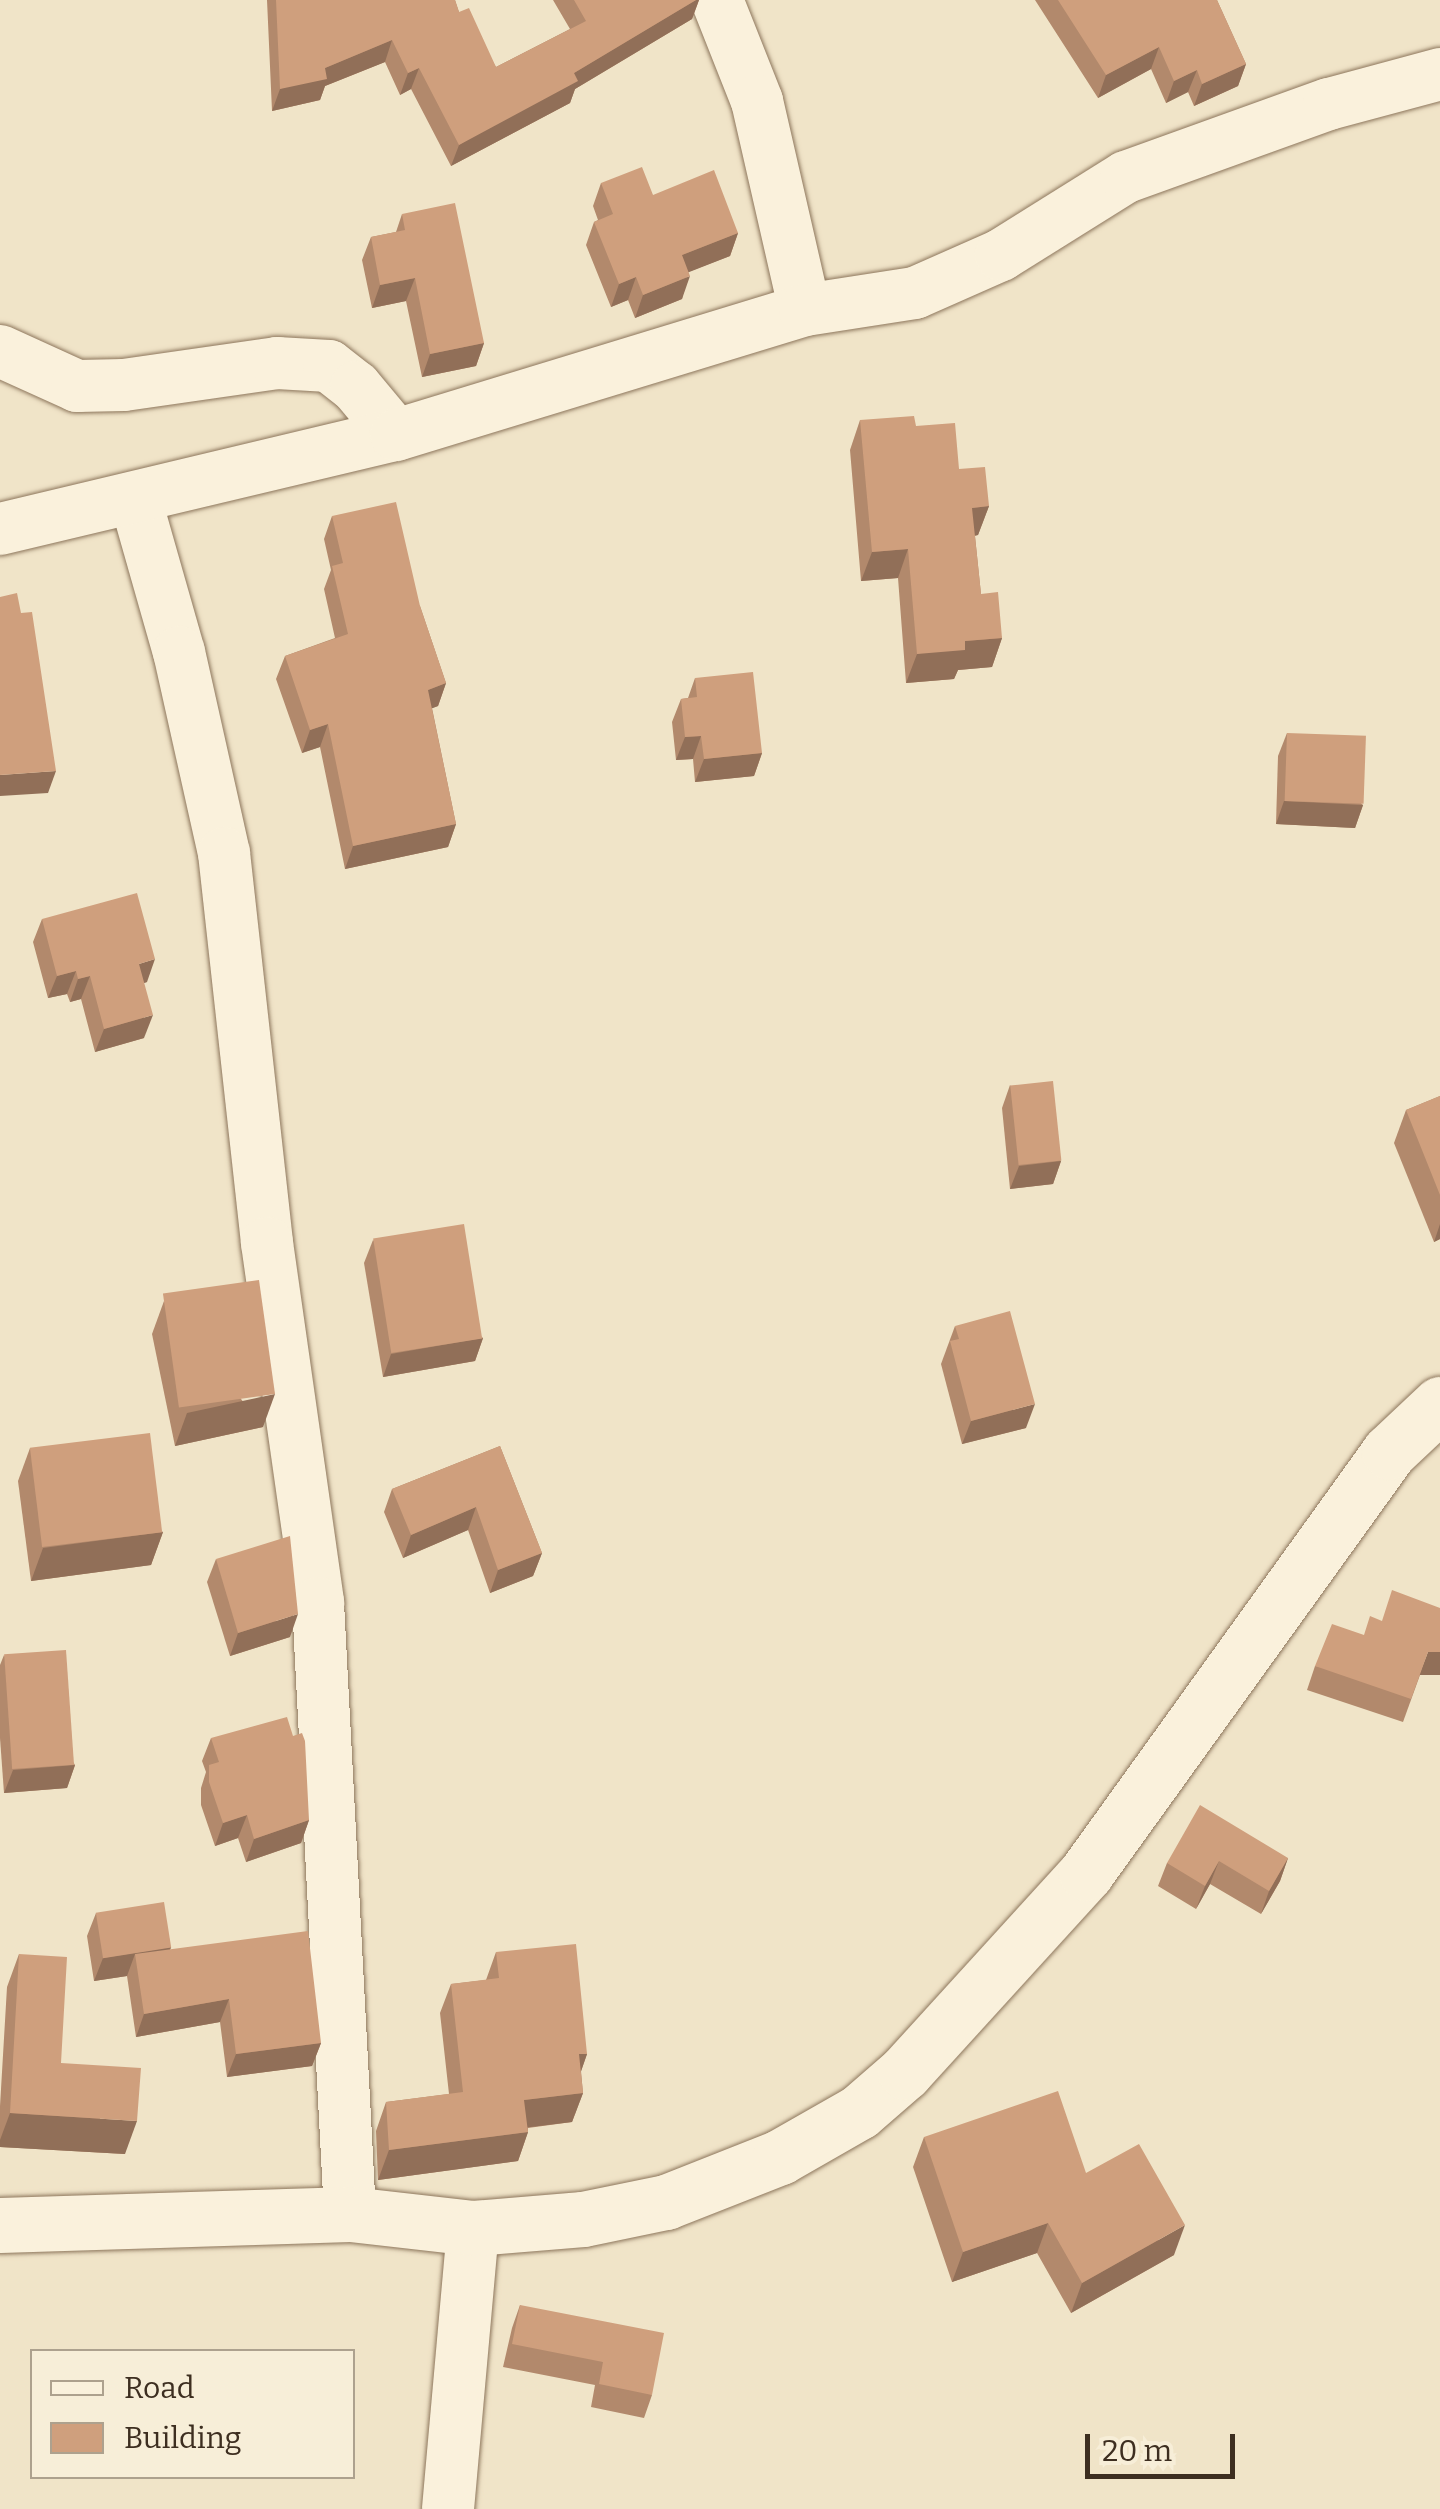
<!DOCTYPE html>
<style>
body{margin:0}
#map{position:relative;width:1440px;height:2509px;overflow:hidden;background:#f0e4c8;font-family:Bitter,serif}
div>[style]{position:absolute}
.roads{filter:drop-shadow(0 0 2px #8d765c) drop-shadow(0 0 2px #8d765c)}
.minor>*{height:52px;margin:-26px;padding:0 26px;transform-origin:26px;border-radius:26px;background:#faf1dc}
.tertiary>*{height:55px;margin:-27.5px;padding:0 27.5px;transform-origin:27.5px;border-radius:27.5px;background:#faf1dc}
.wall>*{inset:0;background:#b2896c}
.shaded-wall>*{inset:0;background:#916f58}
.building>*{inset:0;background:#cf9f7d;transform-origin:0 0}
span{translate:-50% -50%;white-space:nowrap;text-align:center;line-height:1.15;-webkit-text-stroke:10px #f7eed8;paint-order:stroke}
.legend{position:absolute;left:30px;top:2349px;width:325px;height:130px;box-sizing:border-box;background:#f7eed8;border:2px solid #ada18e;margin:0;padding:12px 18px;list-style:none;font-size:30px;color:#3d2e20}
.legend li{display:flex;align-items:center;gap:20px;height:50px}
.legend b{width:50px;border:2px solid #ada18e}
.scale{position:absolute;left:1085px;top:2434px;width:150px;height:45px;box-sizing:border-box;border:5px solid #3d2e20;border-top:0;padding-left:12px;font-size:30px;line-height:35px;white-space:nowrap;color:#3d2e20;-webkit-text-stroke:8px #f7eed8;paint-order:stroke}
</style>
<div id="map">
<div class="roads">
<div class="minor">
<div style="left:717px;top:0;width:109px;rotate:68.4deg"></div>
<div style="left:757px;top:101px;width:214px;rotate:77.1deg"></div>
<div style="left:0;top:351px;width:85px;rotate:24.4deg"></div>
<div style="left:77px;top:386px;width:47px;rotate:-1.2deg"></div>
<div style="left:124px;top:385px;width:155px;rotate:-8.2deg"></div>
<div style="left:277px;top:363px;width:52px;rotate:3.3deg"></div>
<div style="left:329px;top:366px;width:34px;rotate:38deg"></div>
<div style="left:356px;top:387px;width:62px;rotate:50.2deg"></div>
<div style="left:135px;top:498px;width:160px;rotate:74.1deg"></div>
<div style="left:179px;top:652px;width:206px;rotate:77.4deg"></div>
<div style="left:224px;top:853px;width:392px;rotate:83.7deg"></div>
<div style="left:267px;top:1243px;width:364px;rotate:81.9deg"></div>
<div style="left:318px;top:1603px;width:612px;rotate:87deg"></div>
<div style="left:0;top:529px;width:407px;rotate:-13.4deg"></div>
<div style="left:396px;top:435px;width:428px;rotate:-17deg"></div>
<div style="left:805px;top:310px;width:111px;rotate:-8.8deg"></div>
<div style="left:915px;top:293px;width:94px;rotate:-23.8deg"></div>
<div style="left:1001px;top:255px;width:147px;rotate:-32deg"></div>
<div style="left:1126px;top:177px;width:216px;rotate:-19.8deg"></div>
<div style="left:1329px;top:104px;width:115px;rotate:-15.1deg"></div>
<div style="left:448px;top:2509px;width:282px;rotate:-84.9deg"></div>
</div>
<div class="tertiary">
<div style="left:0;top:2225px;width:350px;rotate:-1.8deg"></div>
<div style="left:350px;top:2214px;width:124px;rotate:6.5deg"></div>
<div style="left:473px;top:2228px;width:110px;rotate:-4.7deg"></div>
<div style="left:583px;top:2219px;width:85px;rotate:-11.6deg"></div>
<div style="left:666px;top:2202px;width:123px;rotate:-21.5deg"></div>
<div style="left:780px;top:2157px;width:91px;rotate:-29.7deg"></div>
<div style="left:859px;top:2112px;width:61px;rotate:-41deg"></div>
<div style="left:905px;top:2072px;width:269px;rotate:-47.7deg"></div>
<div style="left:1086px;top:1873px;width:519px;rotate:-54.26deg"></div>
<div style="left:1389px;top:1452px;width:70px;rotate:-43.3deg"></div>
</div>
</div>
<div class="wall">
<div style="clip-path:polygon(267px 0,455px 0,459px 12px,496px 67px,570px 29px,553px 0,699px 0,692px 19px,575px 89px,570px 103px,451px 166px,411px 89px,400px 95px,385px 62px,325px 86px,320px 100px,272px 111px)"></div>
<div style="clip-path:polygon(1035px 0,1217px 0,1246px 64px,1238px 86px,1194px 106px,1188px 92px,1166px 103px,1151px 69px,1098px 98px)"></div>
<div style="clip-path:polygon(601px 183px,653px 195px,738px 233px,730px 256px,688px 272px,682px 299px,635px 318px,628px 300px,611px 307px,586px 245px,594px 222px,598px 220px,593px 206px)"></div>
<div style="clip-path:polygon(402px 214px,484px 343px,476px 366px,422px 377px,406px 301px,372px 308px,362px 260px,371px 237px,396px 232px)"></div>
<div style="clip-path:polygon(860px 420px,916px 426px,959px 469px,989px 506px,978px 535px,975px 536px,981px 594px,1002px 638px,992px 667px,958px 670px,954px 679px,906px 683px,898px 578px,861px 581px,850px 450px)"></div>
<div style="clip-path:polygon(332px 516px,420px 606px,446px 683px,438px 706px,432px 708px,456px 824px,448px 847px,345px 869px,320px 747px,302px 753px,276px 679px,285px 656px,335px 638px,324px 589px,331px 570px,324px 539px)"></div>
<div style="clip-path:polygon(695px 678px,762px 753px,754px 776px,695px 782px,693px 759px,676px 760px,672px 722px,681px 699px,688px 698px)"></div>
<div style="clip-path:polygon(1287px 733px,1363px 805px,1355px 828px,1276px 824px,1278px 756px)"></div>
<div style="clip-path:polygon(42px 919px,147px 982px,144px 983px,144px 1038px,95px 1052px,81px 999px,70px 1002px,67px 994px,48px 998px,33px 942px)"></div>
<div style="clip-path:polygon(1010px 1085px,1061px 1161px,1053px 1184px,1010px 1189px,1002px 1108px)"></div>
<div style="clip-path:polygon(1440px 1096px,1440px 1239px,1434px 1242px,1394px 1143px,1406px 1110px)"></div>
<div style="clip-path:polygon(373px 1240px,483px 1338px,475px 1361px,383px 1377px,364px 1263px)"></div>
<div style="clip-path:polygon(164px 1301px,263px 1427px,175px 1446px,152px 1334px)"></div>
<div style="clip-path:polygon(955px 1326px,1026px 1428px,962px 1444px,941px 1364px)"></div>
<div style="clip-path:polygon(500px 1446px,542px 1553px,533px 1576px,490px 1593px,468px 1530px,403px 1558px,384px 1512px,392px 1489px)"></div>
<div style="clip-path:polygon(30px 1448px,163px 1532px,151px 1565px,31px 1581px,18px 1481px)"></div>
<div style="clip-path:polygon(216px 1559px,290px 1637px,230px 1656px,207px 1582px)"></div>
<div style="clip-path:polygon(4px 1655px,75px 1765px,67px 1788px,4px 1793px,0 1738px,0 1665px)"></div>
<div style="clip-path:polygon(1315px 1666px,1420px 1675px,1403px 1722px,1307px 1690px)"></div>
<div style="clip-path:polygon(211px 1738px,309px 1820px,301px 1843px,246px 1862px,238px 1838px,215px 1846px,201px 1805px,201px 1788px,206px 1772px,202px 1761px)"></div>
<div style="clip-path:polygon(1288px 1858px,1280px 1881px,1261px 1914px,1210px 1884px,1196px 1909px,1158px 1886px,1167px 1863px)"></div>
<div style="clip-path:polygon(96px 1913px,171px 1947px,170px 1950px,321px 2043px,312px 2066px,227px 2077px,220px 2022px,136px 2037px,127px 1976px,94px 1981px,87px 1936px)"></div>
<div style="clip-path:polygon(496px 1952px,587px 2054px,581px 2071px,583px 2093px,572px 2122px,528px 2128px,528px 2132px,518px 2161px,378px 2180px,376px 2131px,386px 2102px,449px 2094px,440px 2013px,451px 1984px,486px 1980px)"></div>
<div style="clip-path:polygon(19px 1954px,61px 2063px,125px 2154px,0 2147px,0 2106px,7px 1987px)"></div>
<div style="clip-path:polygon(924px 2137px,1086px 2173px,1174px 2255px,1071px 2313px,1037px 2253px,952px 2282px,913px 2167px)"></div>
<div style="clip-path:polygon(520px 2305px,652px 2395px,644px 2418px,591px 2407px,595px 2385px,503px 2367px,512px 2328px)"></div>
</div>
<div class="shaded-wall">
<div style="clip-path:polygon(696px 0,699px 0,692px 19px,575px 89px,570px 103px,451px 166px,459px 145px,574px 73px)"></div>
<div style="clip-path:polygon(392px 40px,385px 62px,325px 86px,320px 100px,272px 111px,280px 89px,325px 68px)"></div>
<div style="clip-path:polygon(1159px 47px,1151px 69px,1098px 98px,1106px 75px)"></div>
<div style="clip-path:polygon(1246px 64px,1238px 86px,1194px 106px,1202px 84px)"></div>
<div style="clip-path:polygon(419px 68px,411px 89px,400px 95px,408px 73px)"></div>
<div style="clip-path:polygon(1197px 70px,1188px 92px,1166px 103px,1174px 81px)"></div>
<div style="clip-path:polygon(738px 233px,730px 256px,674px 278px,682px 255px)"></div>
<div style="clip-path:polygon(690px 276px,682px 299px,635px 318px,643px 295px)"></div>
<div style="clip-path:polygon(636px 277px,628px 300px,611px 307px,619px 284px)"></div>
<div style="clip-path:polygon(415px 278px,406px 301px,372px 308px,380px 285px)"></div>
<div style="clip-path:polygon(484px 343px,476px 366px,422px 377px,430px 354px)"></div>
<div style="clip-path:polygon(989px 506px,978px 535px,961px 537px,972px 508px)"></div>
<div style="clip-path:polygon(908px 549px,898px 578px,861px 581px,872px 552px)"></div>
<div style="clip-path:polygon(1002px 638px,992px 667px,958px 670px,954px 679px,906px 683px,917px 654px,965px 641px)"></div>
<div style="clip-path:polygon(446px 683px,438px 706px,420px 713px,428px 690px)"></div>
<div style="clip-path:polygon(328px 724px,320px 747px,302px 753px,310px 730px)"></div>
<div style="clip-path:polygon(701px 736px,693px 759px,676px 760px,685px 737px)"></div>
<div style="clip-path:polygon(762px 753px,754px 776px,695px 782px,704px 759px)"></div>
<div style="clip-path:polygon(56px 771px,48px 793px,0 796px,0 775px)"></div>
<div style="clip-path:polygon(1284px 801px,1363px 805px,1355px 828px,1276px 824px)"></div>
<div style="clip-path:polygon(456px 824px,448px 847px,345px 869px,353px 846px)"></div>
<div style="clip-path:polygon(155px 959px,147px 982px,130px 987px,139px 964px)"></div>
<div style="clip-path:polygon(76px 971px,67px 994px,48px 998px,57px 976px)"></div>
<div style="clip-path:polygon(90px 976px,81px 999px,70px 1002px,78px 979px)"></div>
<div style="clip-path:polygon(153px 1015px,144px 1038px,95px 1052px,104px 1029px)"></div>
<div style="clip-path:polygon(1061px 1161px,1053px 1184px,1010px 1189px,1019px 1166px)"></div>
<div style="clip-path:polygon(1440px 1224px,1440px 1239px,1434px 1242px)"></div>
<div style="clip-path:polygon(483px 1338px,475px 1361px,383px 1377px,391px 1354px)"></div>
<div style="clip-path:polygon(275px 1394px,263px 1427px,175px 1446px,187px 1413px)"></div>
<div style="clip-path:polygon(1035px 1404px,1026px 1428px,962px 1444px,971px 1421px)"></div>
<div style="clip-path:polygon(476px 1507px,468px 1530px,403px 1558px,411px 1535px)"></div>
<div style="clip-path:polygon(163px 1532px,151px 1565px,31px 1581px,43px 1548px)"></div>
<div style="clip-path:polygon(542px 1553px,533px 1576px,490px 1593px,498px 1570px)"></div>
<div style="clip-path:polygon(298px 1614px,290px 1637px,230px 1656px,238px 1633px)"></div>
<div style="clip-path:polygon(1428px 1652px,1440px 1652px,1440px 1675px,1419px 1675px)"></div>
<div style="clip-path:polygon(75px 1765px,67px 1788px,4px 1793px,13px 1770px)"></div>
<div style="clip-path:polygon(247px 1815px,238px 1838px,215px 1846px,223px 1823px)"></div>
<div style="clip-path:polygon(309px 1820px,301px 1843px,246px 1862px,254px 1839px)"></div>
<div style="clip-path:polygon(1288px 1858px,1280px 1881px,1261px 1914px,1269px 1891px)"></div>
<div style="clip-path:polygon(1219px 1861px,1210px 1884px,1196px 1909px,1205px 1886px)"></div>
<div style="clip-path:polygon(171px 1947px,163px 1970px,135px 1954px,127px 1976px,94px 1981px,103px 1958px)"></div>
<div style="clip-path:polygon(229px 1999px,220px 2022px,136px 2037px,144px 2014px)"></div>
<div style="clip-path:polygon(321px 2043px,312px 2066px,227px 2077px,236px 2054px)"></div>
<div style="clip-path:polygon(579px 2054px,587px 2054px,577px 2083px)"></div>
<div style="clip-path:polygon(583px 2093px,572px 2122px,514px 2129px,524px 2100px)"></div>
<div style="clip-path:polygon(10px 2113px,137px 2121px,125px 2154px,0 2147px,0 2140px)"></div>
<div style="clip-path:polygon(528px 2132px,518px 2161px,378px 2180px,389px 2150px)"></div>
<div style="clip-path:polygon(1048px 2223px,1037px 2253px,952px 2282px,963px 2252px)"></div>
<div style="clip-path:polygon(1185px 2225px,1174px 2255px,1071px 2313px,1082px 2283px)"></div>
</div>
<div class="building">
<div style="clip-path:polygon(276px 0,455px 0,459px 12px,469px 8px,496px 67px,586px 21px,574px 0,696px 0,574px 73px,578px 81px,459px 145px,419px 68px,408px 73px,392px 40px,325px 68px,327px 79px,280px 89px)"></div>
<div style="clip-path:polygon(1058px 0,1217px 0,1246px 64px,1202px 84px,1197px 70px,1174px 81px,1159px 47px,1106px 75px)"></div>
<div style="clip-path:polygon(642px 167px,653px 195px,714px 170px,738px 233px,682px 255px,690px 276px,643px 295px,636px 277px,619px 284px,594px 222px,613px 214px,601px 183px)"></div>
<div style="clip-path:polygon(455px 203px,484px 343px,430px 354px,415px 278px,380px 285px,371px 237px,405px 230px,402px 214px)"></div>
<div style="clip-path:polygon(914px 416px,916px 426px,955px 423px,959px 469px,985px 467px,989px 506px,972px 508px,981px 594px,998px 592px,1002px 638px,965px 641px,965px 650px,917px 654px,908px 549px,872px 552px,860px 420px)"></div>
<div style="clip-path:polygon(396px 502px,420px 606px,446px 683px,428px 690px,456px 824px,353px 846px,328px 724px,310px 730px,285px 656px,348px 634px,332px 566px,343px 563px,332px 516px)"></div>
<div style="clip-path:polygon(17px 593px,21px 613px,32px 612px,56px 771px,0 775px,0 597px)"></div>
<div style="clip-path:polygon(753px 672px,762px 753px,704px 759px,701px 736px,685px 737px,681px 699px,697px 697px,695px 678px)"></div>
<div style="left:1287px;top:733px;width:79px;height:68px;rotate:2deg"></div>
<div style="clip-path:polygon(137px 893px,155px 959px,139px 964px,153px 1015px,104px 1029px,90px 976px,78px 979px,76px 971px,57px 976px,42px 919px)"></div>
<div style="left:1053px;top:1081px;width:80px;height:43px;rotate:84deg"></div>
<div style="clip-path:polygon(1440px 1096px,1440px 1195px,1406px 1110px)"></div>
<div style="left:464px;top:1224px;width:116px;height:92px;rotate:81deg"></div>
<div style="left:259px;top:1280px;width:115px;height:97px;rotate:82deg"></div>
<div style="clip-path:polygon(1010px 1311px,1035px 1404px,971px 1421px,950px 1341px,959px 1339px,955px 1326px)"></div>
<div style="left:150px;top:1433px;width:100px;height:121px;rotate:83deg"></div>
<div style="clip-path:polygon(500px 1446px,542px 1553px,498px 1570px,476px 1507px,411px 1535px,392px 1489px)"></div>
<div style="clip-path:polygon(290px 1536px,298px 1614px,238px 1633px,216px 1559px)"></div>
<div style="clip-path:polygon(1392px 1590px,1440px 1608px,1440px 1652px,1428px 1652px,1411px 1699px,1315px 1666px,1332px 1624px,1364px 1635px,1370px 1616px,1382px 1621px)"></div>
<div style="left:66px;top:1650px;width:115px;height:62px;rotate:86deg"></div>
<div style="clip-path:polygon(287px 1717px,293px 1736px,302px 1733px,305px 1741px,309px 1820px,254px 1839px,247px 1815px,223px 1823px,209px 1782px,209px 1765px,219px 1762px,211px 1738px)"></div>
<div style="clip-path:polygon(1200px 1805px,1288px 1858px,1269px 1891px,1219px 1861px,1205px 1886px,1167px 1863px)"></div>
<div style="left:164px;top:1902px;width:46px;height:69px;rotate:81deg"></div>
<div style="clip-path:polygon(308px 1931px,321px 2043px,236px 2054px,229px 1999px,144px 2014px,135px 1954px)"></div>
<div style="clip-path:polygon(576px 1944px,587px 2054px,579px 2054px,583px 2093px,524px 2100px,528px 2132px,389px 2150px,386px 2102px,463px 2092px,451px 1984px,499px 1978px,496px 1952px)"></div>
<div style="clip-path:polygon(19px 1954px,67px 1957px,61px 2063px,141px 2068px,137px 2121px,10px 2113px)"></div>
<div style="clip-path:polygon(1058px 2091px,1086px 2173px,1139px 2144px,1185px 2225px,1082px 2283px,1048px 2223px,963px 2252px,924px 2137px)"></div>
<div style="clip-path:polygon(520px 2305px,664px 2333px,652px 2395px,599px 2384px,603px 2362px,512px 2344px)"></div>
</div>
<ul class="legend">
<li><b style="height:12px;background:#faf1dc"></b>Road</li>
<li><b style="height:28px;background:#cf9f7d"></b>Building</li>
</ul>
<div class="scale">20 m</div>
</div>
